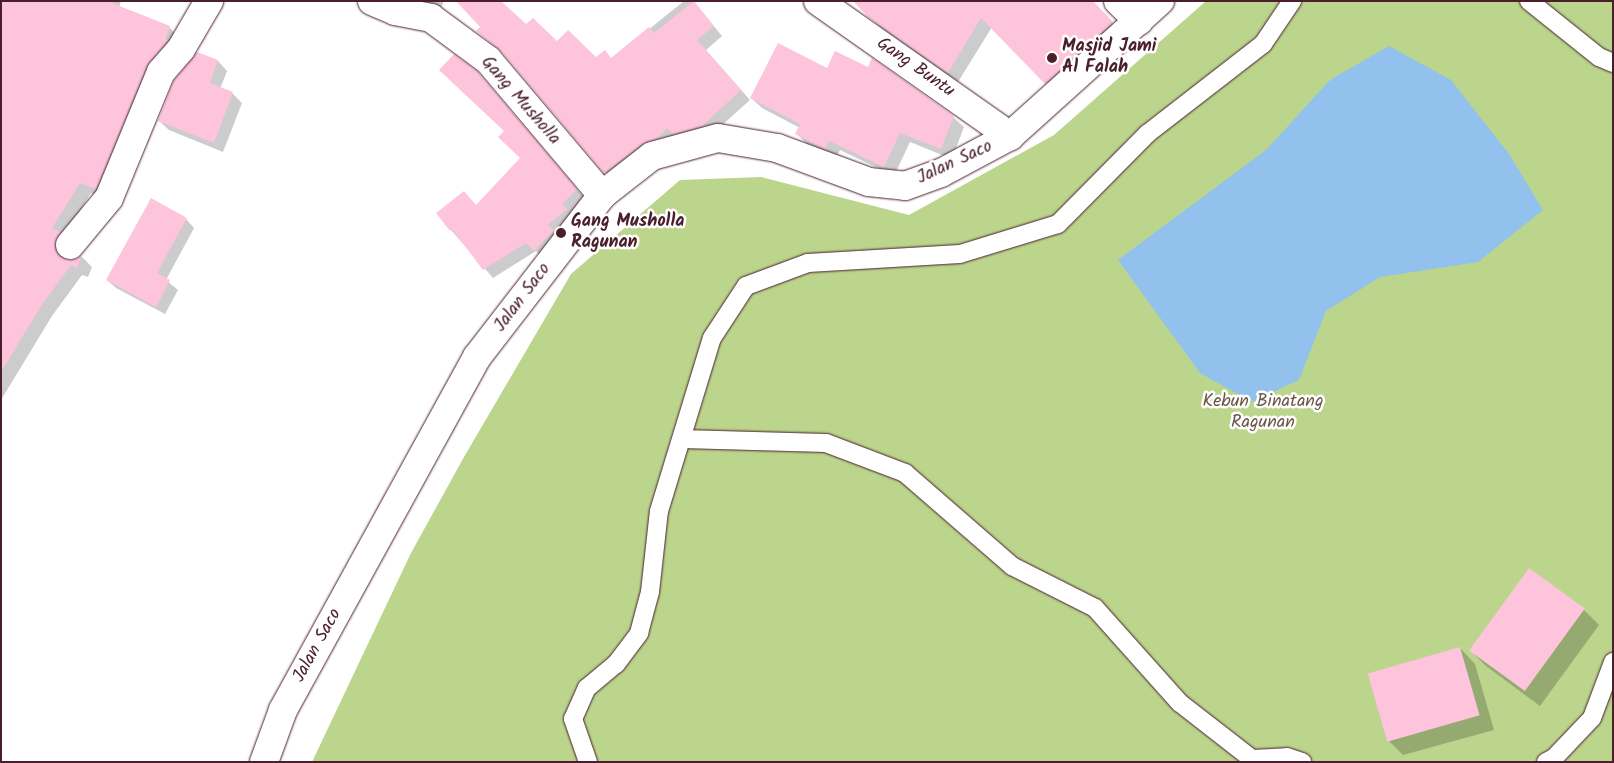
<!DOCTYPE html>
<style>
body{margin:0}
#map{position:relative;width:1614px;height:763px;overflow:hidden;background:#fff;font-family:Kalam,sans-serif}
div>[style]{position:absolute}
.green>*{inset:0;background:#bbd58d}
.water>*{inset:0;background:#91c1ec}
.shadow>*{inset:0;background:#0003}
.building>*{inset:0;background:#fdc4db;transform-origin:0 0}
.roads{filter:drop-shadow(0 0 1px #4a1f2b) drop-shadow(0 0 1px #4a1f2b)}
.lane>*{height:18px;margin:-9px;padding:0 9px;transform-origin:9px;border-radius:9px;background:#fff}
.street>*{height:28px;margin:-14px;padding:0 14px;transform-origin:14px;border-radius:14px;background:#fff}
.secondary>*{height:28px;margin:-14px;padding:0 14px;transform-origin:14px;border-radius:14px;background:#fff}
.dots>*{width:14px;height:14px;translate:-50% -50%;box-sizing:border-box;border:2px solid #fff;border-radius:50%}
span{translate:-50% -50%;white-space:nowrap;text-align:center;line-height:1.15;-webkit-text-stroke:5px #fff;paint-order:stroke}
.poi-label{font-size:18px;color:#4a1f2b;font-weight:700}
.left{translate:0 -50%;text-align:left}
.street-label{font-size:18px;color:#4a1f2b}
.park-label{font-size:18px;color:#6c5648}
.frame{position:absolute;inset:0;border:2px solid #4a1f2b;pointer-events:none}
</style>
<div id="map">
<div class="green">
<div style="clip-path:polygon(1206px 1px,1613px 1px,1613px 762px,312px 762px,411px 553px,464px 457px,571px 274px,680px 180px,761px 177px,909px 215px,1054px 135px)"></div>
</div>
<div class="water">
<div style="clip-path:polygon(1389px 46px,1451px 80px,1509px 154px,1543px 210px,1478px 262px,1380px 277px,1326px 311px,1299px 380px,1252px 402px,1200px 373px,1118px 260px,1266px 150px,1330px 80px)"></div>
</div>
<div class="shadow">
<div style="clip-path:polygon(1px 1px,121px 1px,119px 7px,169px 27px,180px 38px,107px 199px,91px 193px,63px 237px,66px 261px,76px 261px,82px 257px,92px 267px,88px 277px,82px 275px,52px 316px,1px 400px)"></div>
<div style="clip-path:polygon(403px 1px,444px 1px,440px 10px)"></div>
<div style="clip-path:polygon(684px 1px,693px 1px,722px 36px,706px 50px,750px 100px,711px 135px,614px 182px,507px 56px,477px 31px,557px 43px,596px 59px,612px 59px)"></div>
<div style="clip-path:polygon(1091px 1px,1122px 33px,1056px 93px,992px 27px,958px 82px,880px 27px,869px 16px)"></div>
<div style="clip-path:polygon(198px 53px,218px 61px,227px 71px,220px 89px,232px 93px,242px 103px,223px 152px,169px 130px,159px 121px)"></div>
<div style="clip-path:polygon(827px 70px,953px 117px,964px 127px,952px 159px,910px 142px,894px 176px,840px 150px,836px 158px,807px 144px,797px 134px,800px 128px,762px 108px,751px 98px)"></div>
<div style="clip-path:polygon(486px 82px,585px 199px,544px 259px,536px 251px,493px 278px,451px 230px,476px 206px,522px 158px,506px 131px)"></div>
<div style="clip-path:polygon(186px 219px,194px 228px,166px 280px,178px 290px,165px 314px,116px 288px,107px 280px)"></div>
<div style="clip-path:polygon(1584px 610px,1599px 625px,1540px 706px,1486px 666px,1471px 651px)"></div>
<div style="clip-path:polygon(1460px 648px,1475px 664px,1494px 730px,1403px 755px,1388px 740px)"></div>
</div>
<div class="building">
<div style="clip-path:polygon(1px 1px,107px 1px,170px 26px,165px 39px,168px 40px,147px 66px,96px 189px,80px 183px,52px 228px,61px 232px,55px 243px,56px 251px,60px 257px,68px 260px,76px 259px,82px 255px,77px 268px,71px 265px,41px 306px,1px 372px)"></div>
<div style="clip-path:polygon(456px 1px,501px 1px,526px 24px,533px 18px,557px 41px,568px 30px,596px 57px,605px 50px,611px 58px,649px 27px,654px 33px,694px 1px,714px 26px,697px 40px,741px 90px,702px 126px,673px 134px,667px 128px,656px 139px,642px 144px,604px 173px,500px 50px,476px 31px,480px 27px)"></div>
<div style="clip-path:polygon(853px 1px,1093px 1px,1113px 22px,1045px 84px,981px 18px,948px 73px,868px 17px)"></div>
<div style="clip-path:polygon(778px 43px,827px 68px,835px 51px,868px 67px,872px 58px,954px 116px,941px 149px,900px 133px,884px 167px,829px 141px,825px 149px,795px 134px,800px 124px,750px 98px)"></div>
<div style="clip-path:polygon(197px 52px,218px 60px,210px 83px,233px 92px,214px 143px,158px 121px,174px 80px)"></div>
<div style="clip-path:polygon(454px 54px,477px 71px,577px 189px,562px 204px,567px 209px,548px 225px,554px 230px,534px 251px,526px 243px,483px 270px,452px 229px,450px 231px,436px 213px,464px 191px,476px 205px,520px 158px,498px 137px,504px 131px,439px 70px)"></div>
<div style="clip-path:polygon(151px 198px,187px 218px,157px 273px,170px 280px,156px 307px,106px 280px)"></div>
<div style="left:1529px;top:568px;width:69px;height:102px;rotate:36deg"></div>
<div style="left:1460px;top:647px;width:71px;height:96px;rotate:74deg"></div>
</div>
<div class="roads">
<div class="lane">
<div style="left:1529px;top:1px;width:90px;rotate:38.7deg"></div>
<div style="left:1599px;top:57px;width:15px;rotate:23deg"></div>
<div style="left:682px;top:439px;width:144px;rotate:1.6deg"></div>
<div style="left:826px;top:443px;width:85px;rotate:20.8deg"></div>
<div style="left:905px;top:473px;width:142px;rotate:41deg"></div>
<div style="left:1012px;top:566px;width:93px;rotate:26.8deg"></div>
<div style="left:1095px;top:608px;width:127px;rotate:48.2deg"></div>
<div style="left:1180px;top:703px;width:91px;rotate:37.9deg"></div>
<div style="left:588px;top:762px;width:46px;rotate:-109.2deg"></div>
<div style="left:573px;top:719px;width:34px;rotate:-66deg"></div>
<div style="left:587px;top:688px;width:38px;rotate:-40deg"></div>
<div style="left:616px;top:664px;width:39px;rotate:-53deg"></div>
<div style="left:639px;top:633px;width:42px;rotate:-75deg"></div>
<div style="left:650px;top:592px;width:81px;rotate:-83.7deg"></div>
<div style="left:659px;top:511px;width:181px;rotate:-73deg"></div>
<div style="left:712px;top:338px;width:62px;rotate:-56.8deg"></div>
<div style="left:746px;top:286px;width:66px;rotate:-20.4deg"></div>
<div style="left:808px;top:263px;width:152px;rotate:-3.4deg"></div>
<div style="left:960px;top:254px;width:102px;rotate:-17deg"></div>
<div style="left:1058px;top:224px;width:127px;rotate:-45.3deg"></div>
<div style="left:1147px;top:134px;width:147px;rotate:-37.8deg"></div>
<div style="left:1263px;top:44px;width:52px;rotate:-56deg"></div>
<div style="left:1250px;top:762px;width:4px;rotate:-56deg"></div>
<div style="left:1252px;top:759px;width:35px;rotate:-3deg"></div>
<div style="left:1287px;top:757px;width:16px;rotate:18deg"></div>
<div style="left:1546px;top:762px;width:9px;rotate:-27deg"></div>
<div style="left:1554px;top:758px;width:55px;rotate:-46.5deg"></div>
<div style="left:1592px;top:718px;width:60px;rotate:-69.4deg"></div>
</div>
<div class="street">
<div style="left:372px;top:1px;width:25px;rotate:23deg"></div>
<div style="left:395px;top:11px;width:37px;rotate:11deg"></div>
<div style="left:431px;top:18px;width:71px;rotate:36.4deg"></div>
<div style="left:488px;top:60px;width:177px;rotate:49.8deg"></div>
<div style="left:818px;top:1px;width:235px;rotate:35.1deg"></div>
<div style="left:1118px;top:1px;width:29px;rotate:44deg"></div>
<div style="left:70px;top:245px;width:61px;rotate:-50.3deg"></div>
<div style="left:109px;top:198px;width:136px;rotate:-67.6deg"></div>
<div style="left:161px;top:72px;width:30px;rotate:-49deg"></div>
<div style="left:181px;top:49px;width:56px;rotate:-59.7deg"></div>
</div>
<div class="secondary">
<div style="left:264px;top:762px;width:55px;rotate:-69.9deg"></div>
<div style="left:283px;top:710px;width:403px;rotate:-61.2deg"></div>
<div style="left:477px;top:357px;width:205px;rotate:-52.3deg"></div>
<div style="left:602px;top:195px;width:63px;rotate:-38deg"></div>
<div style="left:652px;top:156px;width:68px;rotate:-15.3deg"></div>
<div style="left:718px;top:138px;width:60px;rotate:9.6deg"></div>
<div style="left:777px;top:148px;width:98px;rotate:20.3deg"></div>
<div style="left:869px;top:182px;width:36px;rotate:6deg"></div>
<div style="left:905px;top:186px;width:38px;rotate:-20deg"></div>
<div style="left:941px;top:173px;width:78px;rotate:-28.2deg"></div>
<div style="left:1010px;top:136px;width:202px;rotate:-42deg"></div>
</div>
</div>
<div class="dots">
<div style="left:1052px;top:58px;background:#4a1f2b"></div>
<div style="left:561px;top:233px;background:#4a1f2b"></div>
</div>
<div class="poi-label">
<span class="left" style="left:1062px;top:58px">Masjid Jami<br>Al Falah</span>
<span class="left" style="left:571px;top:233px">Gang Musholla<br>Ragunan</span>
</div>
<div class="street-label">
<span style="left:915px;top:68px;rotate:35deg">Gang Buntu</span>
<span style="left:520px;top:101px;rotate:49deg">Gang Musholla</span>
<span style="left:955px;top:163px;rotate:-25deg">Jalan Saco</span>
<span style="left:523px;top:298px;rotate:-53deg">Jalan Saco</span>
<span style="left:318px;top:646px;rotate:-61deg">Jalan Saco</span>
</div>
<div class="park-label">
<span style="left:1263px;top:413px">Kebun Binatang<br>Ragunan</span>
</div>
<div class="frame"></div>
</div>
